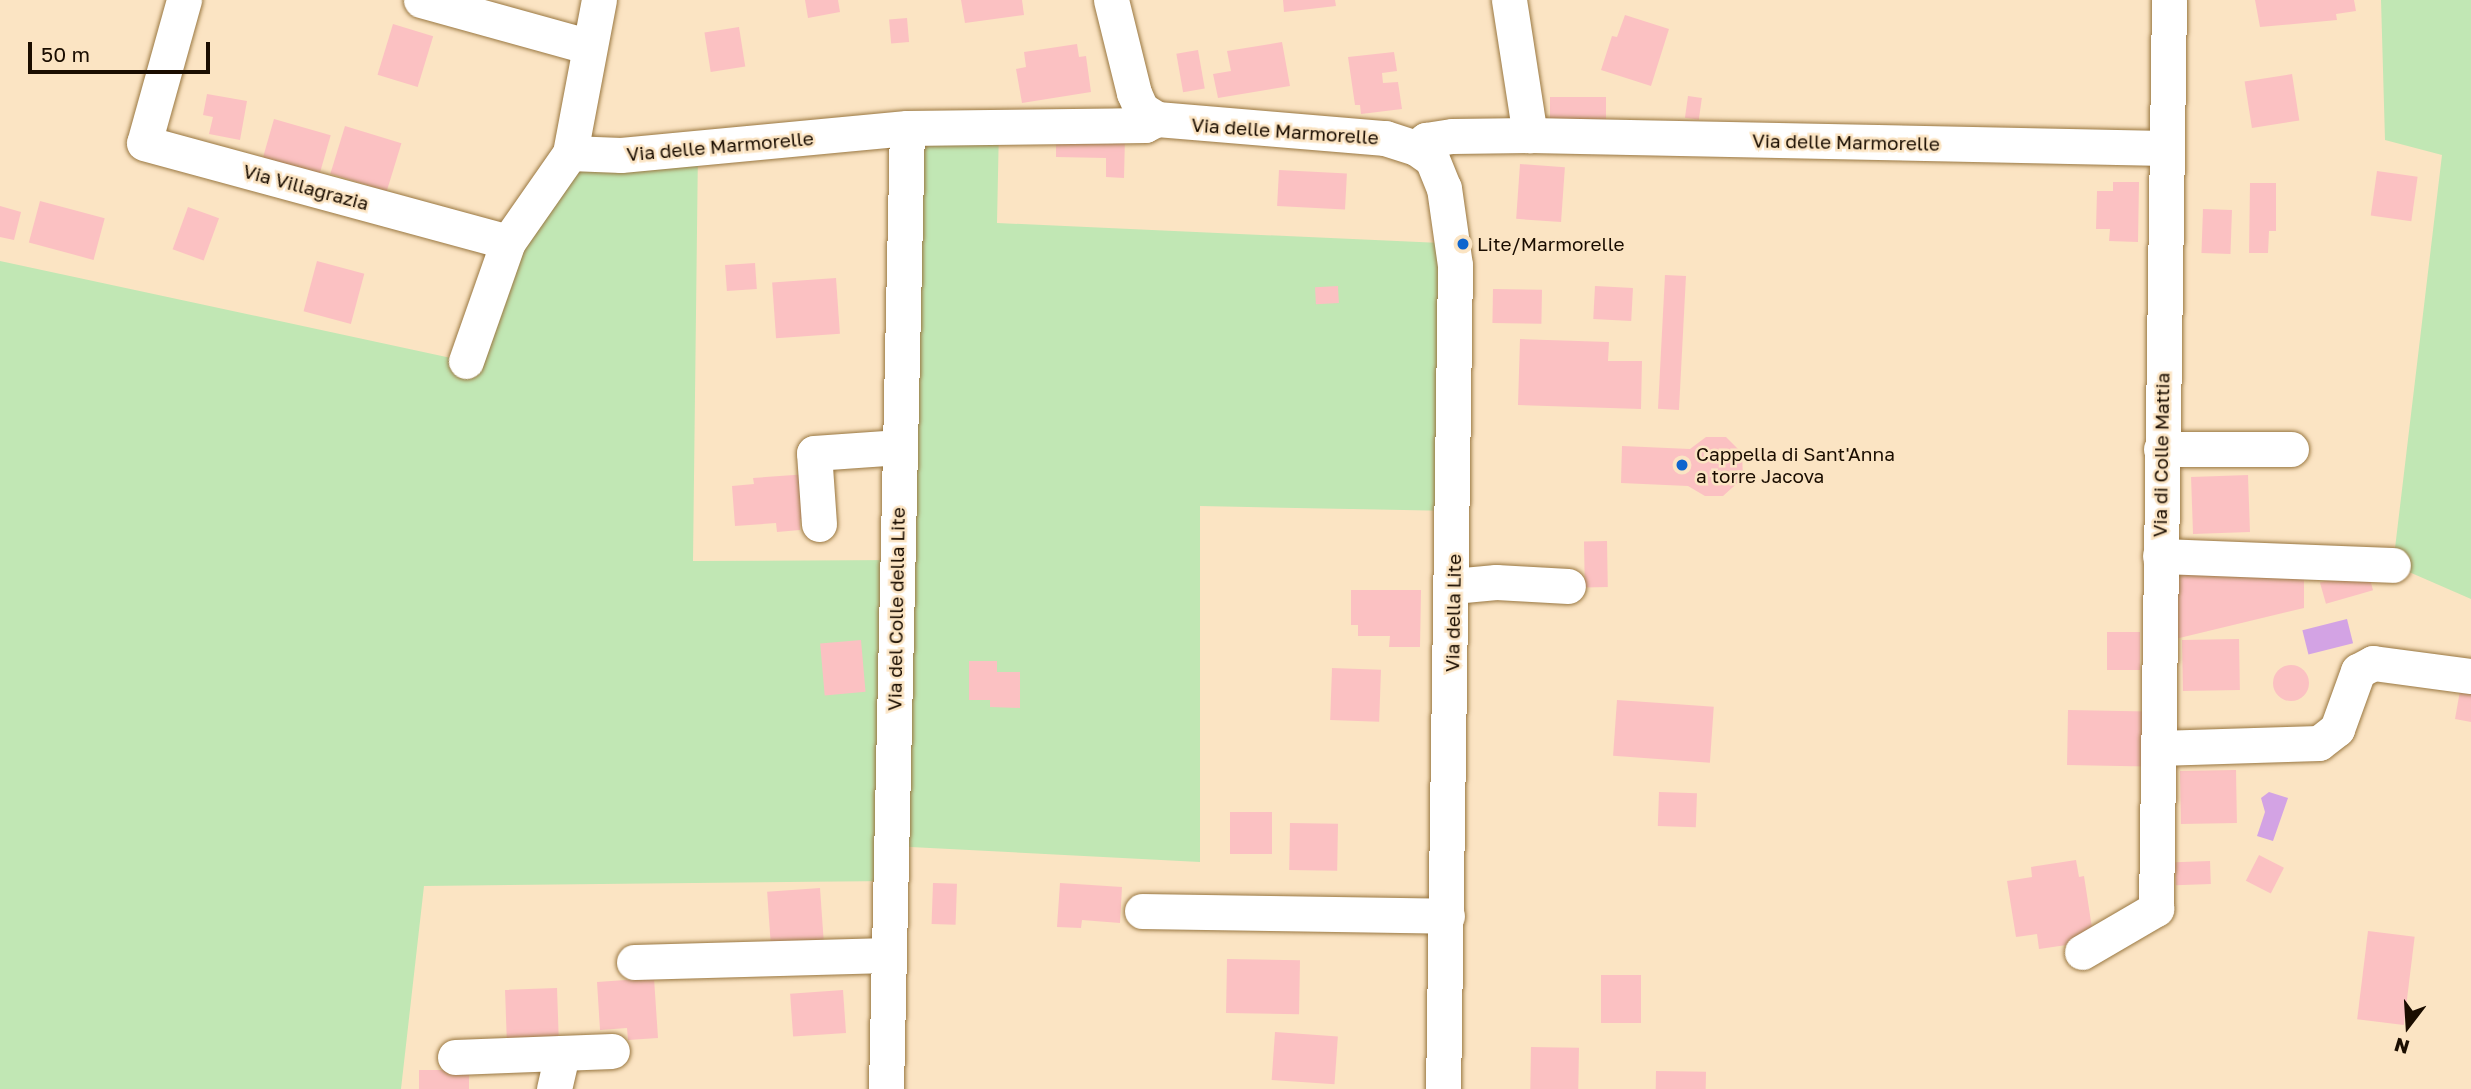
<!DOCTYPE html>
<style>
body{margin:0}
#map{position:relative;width:2471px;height:1089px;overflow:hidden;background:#fbe4c3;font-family:"Golos Text",sans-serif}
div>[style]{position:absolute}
.green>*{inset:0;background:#c1e7b4}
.water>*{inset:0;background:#d3a3e4;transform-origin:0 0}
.building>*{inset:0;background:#fbc1c2;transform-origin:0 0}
.round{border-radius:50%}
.roads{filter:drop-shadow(0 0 2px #997741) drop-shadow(0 0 2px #997741)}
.minor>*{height:35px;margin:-17.5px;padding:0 17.5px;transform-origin:17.5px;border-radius:17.5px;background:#fff}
.dots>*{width:19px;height:19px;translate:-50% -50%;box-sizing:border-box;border:4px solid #fbe4c3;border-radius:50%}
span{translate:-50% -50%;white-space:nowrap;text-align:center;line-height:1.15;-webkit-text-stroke:5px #fbe4c3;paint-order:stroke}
.street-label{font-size:19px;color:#1a0d00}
.poi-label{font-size:19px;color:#1a0d00}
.left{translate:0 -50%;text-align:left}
.north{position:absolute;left:2373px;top:991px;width:70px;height:70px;-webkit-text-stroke:5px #fbe4c3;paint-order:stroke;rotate:197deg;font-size:19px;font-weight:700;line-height:28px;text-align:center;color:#1a0d00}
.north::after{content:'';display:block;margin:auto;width:24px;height:32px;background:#1a0d00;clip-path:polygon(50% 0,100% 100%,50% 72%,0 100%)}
.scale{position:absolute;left:28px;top:42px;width:182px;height:32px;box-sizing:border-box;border:4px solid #1a0d00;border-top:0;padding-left:9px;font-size:21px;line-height:24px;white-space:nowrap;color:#1a0d00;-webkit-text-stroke:5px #fbe4c3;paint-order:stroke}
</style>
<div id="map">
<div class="green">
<div style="clip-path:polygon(2381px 0,2471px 0,2471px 599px,2393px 565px,2442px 155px,2385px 140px)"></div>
<div style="clip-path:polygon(999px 126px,997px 223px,1463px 244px,1454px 511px,1200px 506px,1200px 862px,891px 846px,890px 881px,424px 886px,401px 1089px,0 1089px,0 261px,465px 361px,570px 153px,698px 148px,693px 561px,897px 560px,907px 128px)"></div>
</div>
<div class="water">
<div style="left:2347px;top:619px;width:25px;height:46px;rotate:76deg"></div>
<div style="clip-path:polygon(2269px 792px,2288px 798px,2273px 841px,2257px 836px,2265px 812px,2261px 798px)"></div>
</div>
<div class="building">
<div style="clip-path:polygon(805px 0,838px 0,840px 12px,808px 18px)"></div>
<div style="clip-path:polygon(961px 0,1022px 0,1024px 15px,965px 23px)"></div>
<div style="clip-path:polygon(1283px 0,1335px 0,1336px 6px,1284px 12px)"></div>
<div style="clip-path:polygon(2255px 0,2354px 0,2356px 11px,2336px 14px,2337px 20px,2260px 27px)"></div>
<div style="clip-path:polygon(1625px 15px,1669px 29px,1651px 86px,1601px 70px,1612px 36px,1617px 37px)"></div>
<div style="left:907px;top:18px;width:24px;height:18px;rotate:85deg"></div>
<div style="left:393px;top:24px;width:42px;height:53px;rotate:17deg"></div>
<div style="left:739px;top:27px;width:40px;height:35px;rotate:81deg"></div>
<div style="clip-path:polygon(1282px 42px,1290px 86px,1218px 98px,1213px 74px,1231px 71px,1227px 51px)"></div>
<div style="clip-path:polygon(1077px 44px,1079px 57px,1086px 56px,1091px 92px,1022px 103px,1016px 69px,1026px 67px,1024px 52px)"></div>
<div style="left:1198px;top:50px;width:39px;height:22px;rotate:80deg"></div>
<div style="clip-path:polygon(1394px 52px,1397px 71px,1382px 73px,1383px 83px,1398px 82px,1402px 109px,1361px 114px,1360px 105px,1355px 105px,1348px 57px)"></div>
<div style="left:2292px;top:74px;width:47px;height:48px;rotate:81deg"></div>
<div style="clip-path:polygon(207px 94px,247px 101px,240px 140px,209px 134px,213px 117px,203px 115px)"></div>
<div style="left:1688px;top:96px;width:14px;height:22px;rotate:8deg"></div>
<div style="left:1550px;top:97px;width:56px;height:24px"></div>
<div style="left:274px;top:119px;width:59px;height:45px;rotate:16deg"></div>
<div style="left:345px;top:126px;width:59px;height:50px;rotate:17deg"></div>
<div style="clip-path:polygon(1056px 135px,1125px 137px,1124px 178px,1106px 177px,1106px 158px,1056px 157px)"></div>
<div style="left:1520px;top:164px;width:45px;height:55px;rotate:4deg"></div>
<div style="left:1279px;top:170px;width:68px;height:36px;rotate:3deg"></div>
<div style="left:2377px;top:171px;width:41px;height:45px;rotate:8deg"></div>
<div style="clip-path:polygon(2113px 182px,2139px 182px,2138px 242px,2109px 241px,2110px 229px,2096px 229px,2097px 191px,2113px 191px)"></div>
<div style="clip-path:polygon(2250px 183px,2276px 183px,2276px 231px,2269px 231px,2268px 253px,2249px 253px)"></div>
<div style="left:40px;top:201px;width:67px;height:43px;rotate:15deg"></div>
<div style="clip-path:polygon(0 206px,21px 212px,14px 240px,0 237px)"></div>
<div style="left:188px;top:207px;width:33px;height:45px;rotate:20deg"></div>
<div style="left:2203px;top:209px;width:29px;height:44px;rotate:2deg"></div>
<div style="left:317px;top:261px;width:49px;height:52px;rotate:15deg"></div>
<div style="left:755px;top:263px;width:26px;height:30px;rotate:86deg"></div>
<div style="left:1665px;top:275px;width:21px;height:134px;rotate:3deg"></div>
<div style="left:836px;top:278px;width:56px;height:64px;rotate:86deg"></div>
<div style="left:1338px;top:286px;width:17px;height:23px;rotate:87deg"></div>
<div style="left:1595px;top:286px;width:38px;height:33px;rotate:3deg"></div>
<div style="left:1493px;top:289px;width:49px;height:34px;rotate:1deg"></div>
<div style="clip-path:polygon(1520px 339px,1609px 342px,1608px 361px,1642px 361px,1641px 409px,1518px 405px)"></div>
<div style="clip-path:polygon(1706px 437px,1726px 437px,1742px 453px,1743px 478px,1723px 496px,1705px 496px,1688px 486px,1621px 483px,1622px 446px,1690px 449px)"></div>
<div style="clip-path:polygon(808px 474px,812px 519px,800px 519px,800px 530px,777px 532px,776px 523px,735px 526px,732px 486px,754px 484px,753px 478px)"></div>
<div style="left:2248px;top:475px;width:57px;height:57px;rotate:88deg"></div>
<div style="left:1607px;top:541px;width:46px;height:23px;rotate:89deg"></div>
<div style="clip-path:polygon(2172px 568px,2304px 569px,2304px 608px,2171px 640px)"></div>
<div style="left:2367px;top:569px;width:22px;height:49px;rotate:74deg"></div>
<div style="clip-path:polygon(1351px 590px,1421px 590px,1420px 647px,1389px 647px,1390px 636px,1358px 636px,1358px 625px,1351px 625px)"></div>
<div style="left:2107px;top:632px;width:33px;height:38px"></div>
<div style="left:2239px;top:639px;width:51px;height:57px;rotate:89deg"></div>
<div style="left:861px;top:640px;width:52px;height:41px;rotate:85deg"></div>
<div style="clip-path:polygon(969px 661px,997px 661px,997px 672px,1020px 672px,1020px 708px,990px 707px,990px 700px,969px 700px)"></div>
<div class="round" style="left:2273px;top:665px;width:36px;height:36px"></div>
<div style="left:1332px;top:668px;width:49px;height:52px;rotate:2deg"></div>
<div style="clip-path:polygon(2461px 685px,2471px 687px,2471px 722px,2455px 719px)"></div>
<div style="left:1617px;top:700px;width:97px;height:56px;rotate:4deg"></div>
<div style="left:2068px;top:710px;width:80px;height:55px;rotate:1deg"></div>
<div style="left:2236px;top:770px;width:53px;height:56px;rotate:89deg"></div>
<div style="left:1659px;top:792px;width:38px;height:34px;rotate:2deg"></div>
<div style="left:1230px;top:812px;width:42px;height:42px"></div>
<div style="left:1290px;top:823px;width:48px;height:47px;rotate:1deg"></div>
<div style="left:2259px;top:855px;width:28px;height:29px;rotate:27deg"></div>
<div style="clip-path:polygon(2076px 860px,2079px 877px,2084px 876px,2094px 941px,2039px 949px,2037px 934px,2016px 937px,2007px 881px,2032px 877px,2031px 867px)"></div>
<div style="left:2210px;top:861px;width:23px;height:35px;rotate:88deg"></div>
<div style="left:933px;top:883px;width:24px;height:41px;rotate:2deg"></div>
<div style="clip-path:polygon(1060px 883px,1122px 887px,1120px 923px,1082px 920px,1081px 928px,1057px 927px)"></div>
<div style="left:820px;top:888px;width:62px;height:53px;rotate:86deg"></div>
<div style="left:2368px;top:931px;width:47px;height:89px;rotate:7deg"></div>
<div style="left:1227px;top:959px;width:73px;height:54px;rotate:1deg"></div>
<div style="left:1601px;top:975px;width:40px;height:48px"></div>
<div style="clip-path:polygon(654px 978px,658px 1038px,628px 1040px,627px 1028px,600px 1030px,597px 982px)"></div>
<div style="left:557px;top:988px;width:56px;height:52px;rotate:88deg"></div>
<div style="left:843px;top:990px;width:43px;height:53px;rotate:86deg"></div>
<div style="left:1275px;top:1032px;width:63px;height:48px;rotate:4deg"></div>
<div style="left:1531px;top:1047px;width:48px;height:42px;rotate:1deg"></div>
<div style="left:419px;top:1070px;width:50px;height:19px"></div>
<div style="left:1656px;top:1071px;width:50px;height:18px;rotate:1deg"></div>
</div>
<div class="roads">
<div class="minor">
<div style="left:184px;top:0;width:148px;rotate:105.6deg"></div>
<div style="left:144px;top:143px;width:377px;rotate:15.2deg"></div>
<div style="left:508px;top:242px;width:108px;rotate:-55.1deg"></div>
<div style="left:570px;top:153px;width:156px;rotate:-79.3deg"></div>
<div style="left:421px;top:0;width:172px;rotate:15.5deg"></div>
<div style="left:1111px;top:0;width:96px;rotate:76.1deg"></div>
<div style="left:1134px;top:93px;width:17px;rotate:66deg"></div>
<div style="left:1141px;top:109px;width:19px;rotate:32deg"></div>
<div style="left:1509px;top:0;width:137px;rotate:81.2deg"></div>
<div style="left:1416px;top:148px;width:13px;rotate:-39deg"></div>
<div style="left:1426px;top:140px;width:26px;rotate:-9deg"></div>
<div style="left:1452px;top:136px;width:78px;rotate:-0.7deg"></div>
<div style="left:1530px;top:135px;width:635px;rotate:1.17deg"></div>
<div style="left:570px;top:153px;width:51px;rotate:2.2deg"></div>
<div style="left:621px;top:155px;width:287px;rotate:-5.4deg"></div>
<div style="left:907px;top:128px;width:238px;rotate:-0.7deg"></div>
<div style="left:1145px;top:125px;width:13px;rotate:-27deg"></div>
<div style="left:1157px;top:119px;width:229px;rotate:4.8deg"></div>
<div style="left:1385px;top:138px;width:33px;rotate:18deg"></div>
<div style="left:1416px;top:148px;width:19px;rotate:35deg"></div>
<div style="left:1432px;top:159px;width:31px;rotate:68deg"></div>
<div style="left:1444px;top:188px;width:78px;rotate:81.9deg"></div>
<div style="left:1455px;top:265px;width:824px;rotate:90.83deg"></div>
<div style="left:466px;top:361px;width:126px;rotate:-70.6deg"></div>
<div style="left:2161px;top:449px;width:130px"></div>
<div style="left:819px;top:524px;width:71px;rotate:-94deg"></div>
<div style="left:814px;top:453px;width:86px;rotate:-4deg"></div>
<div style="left:2160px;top:556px;width:233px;rotate:2.2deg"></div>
<div style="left:1453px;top:586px;width:43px;rotate:-5.3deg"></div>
<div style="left:1496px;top:582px;width:72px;rotate:3.2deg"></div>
<div style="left:2158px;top:748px;width:161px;rotate:-1.8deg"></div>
<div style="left:2319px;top:743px;width:23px;rotate:-38deg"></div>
<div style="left:2337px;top:729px;width:62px;rotate:-70.1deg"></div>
<div style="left:2358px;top:671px;width:17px;rotate:-28deg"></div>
<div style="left:2373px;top:663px;width:99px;rotate:7.6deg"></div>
<div style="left:1142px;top:911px;width:305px;rotate:0.9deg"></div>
<div style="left:2082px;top:952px;width:86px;rotate:-30.2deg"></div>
<div style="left:2156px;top:909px;width:909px;rotate:-89.18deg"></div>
<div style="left:634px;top:962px;width:255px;rotate:-1.6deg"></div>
<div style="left:455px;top:1057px;width:157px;rotate:-2.2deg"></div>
<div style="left:554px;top:1089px;width:37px;rotate:-77deg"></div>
<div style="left:886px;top:1089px;width:961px;rotate:-88.75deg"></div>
</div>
</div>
<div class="dots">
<div style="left:1463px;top:244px;background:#0e65ce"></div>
<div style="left:1682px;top:465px;background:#0e65ce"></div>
</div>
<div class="street-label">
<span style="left:1285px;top:131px;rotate:4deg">Via delle Marmorelle</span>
<span style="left:1846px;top:142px;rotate:1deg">Via delle Marmorelle</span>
<span style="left:720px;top:146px;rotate:-5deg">Via delle Marmorelle</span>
<span style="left:306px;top:187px;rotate:15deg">Via Villagrazia</span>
<span style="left:2161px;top:455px;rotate:-89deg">Via di Colle Mattia</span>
<span style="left:896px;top:609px;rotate:-89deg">Via del Colle della Lite</span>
<span style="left:1453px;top:613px;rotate:-89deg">Via della Lite</span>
</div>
<div class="poi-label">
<span class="left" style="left:1477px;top:244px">Lite/Marmorelle</span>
<span class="left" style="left:1696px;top:465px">Cappella di Sant'Anna<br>a torre Jacova</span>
</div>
<div class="north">N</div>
<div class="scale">50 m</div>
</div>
